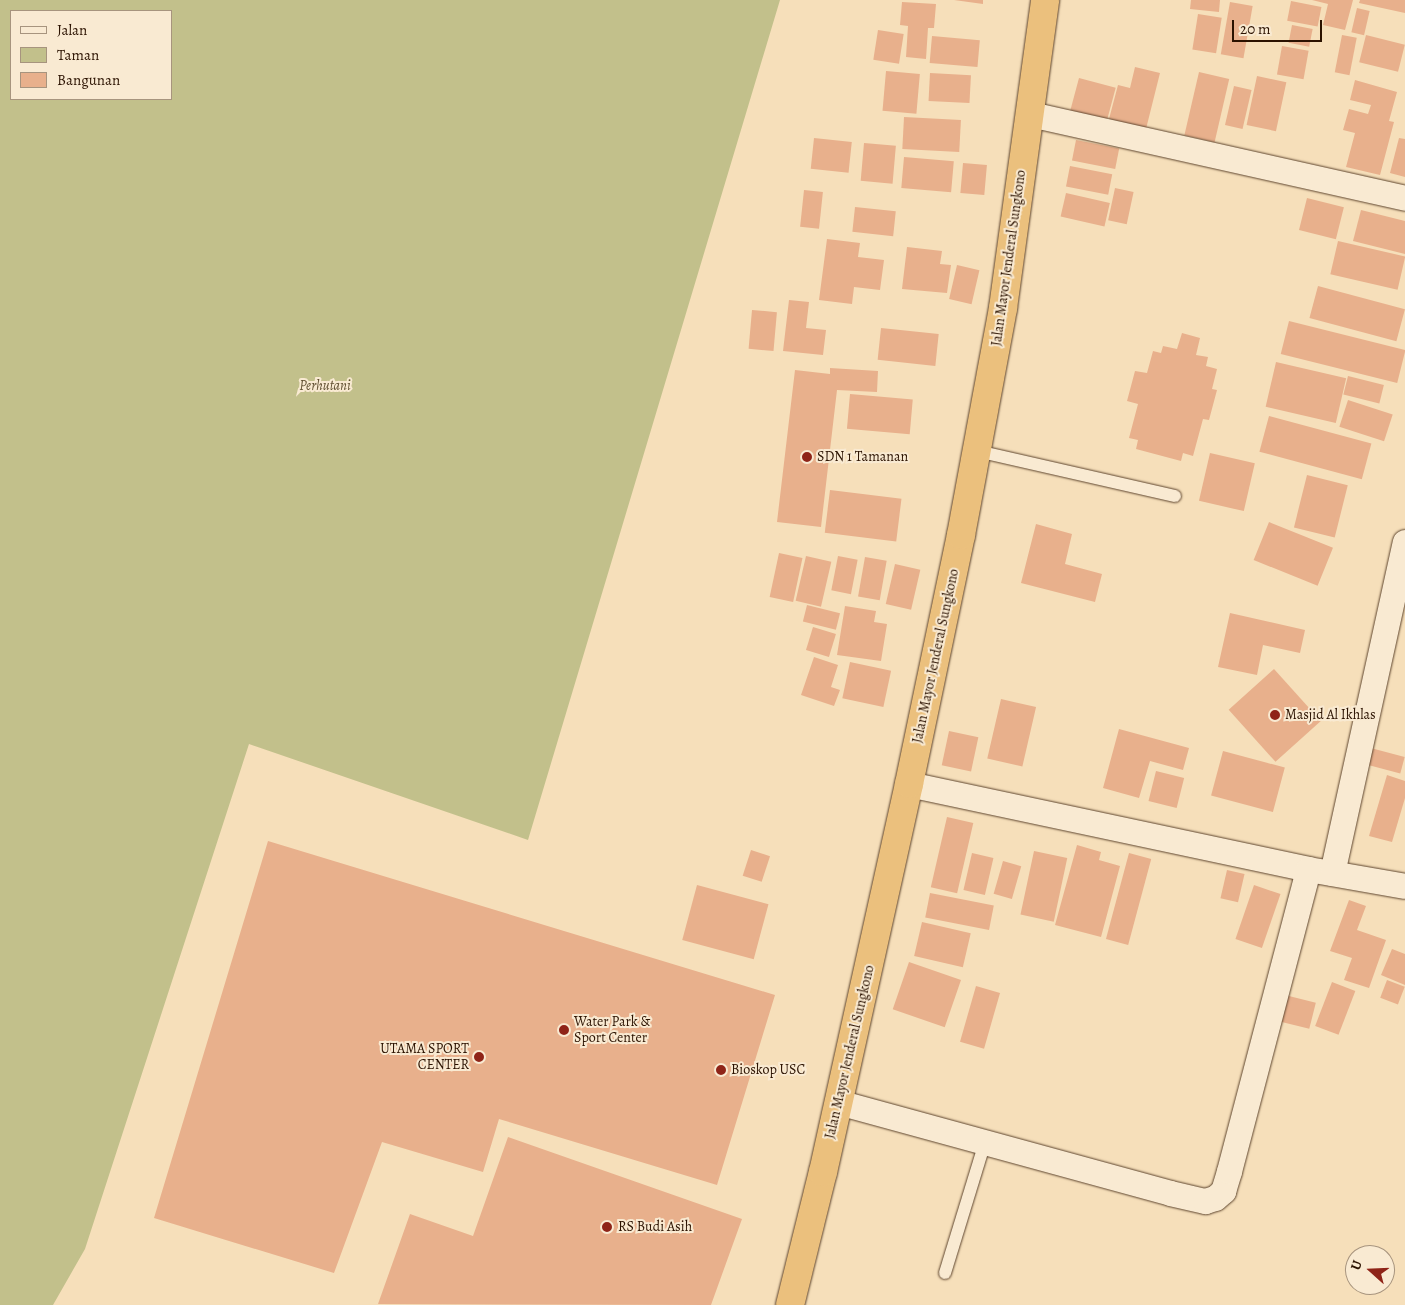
<!DOCTYPE html>
<style>
body{margin:0}
#map{position:relative;width:1405px;height:1305px;overflow:hidden;background:#f6dfba;font-family:Alegreya,serif}
div>[style]{position:absolute}
.green>*{inset:0;background:#c2c08b}
.building>*{inset:0;background:#e8b08c;transform-origin:0 0}
.roads{filter:drop-shadow(0 0 1px #5e452e) drop-shadow(0 0 1px #5e452e)}
.service>*{height:12px;margin:-6px;padding:0 6px;transform-origin:6px;border-radius:6px;background:#f9ead2}
.minor>*{height:25px;margin:-12.5px;padding:0 12.5px;transform-origin:12.5px;border-radius:12.5px;background:#f9ead2}
.trunk>*{height:28px;margin:-14px;padding:0 14px;transform-origin:14px;border-radius:14px;background:#ebc07d}
.dots>*{width:14px;height:14px;translate:-50% -50%;box-sizing:border-box;border:2px solid #f9ead2;border-radius:50%}
span{translate:-50% -50%;white-space:nowrap;text-align:center;line-height:1.15;-webkit-text-stroke:4px #f9ead2;paint-order:stroke}
.street-label{font-size:14px;color:#2b1200}
.park-label{font-size:14px;color:#604f31;font-style:italic}
.poi-label{font-size:14px;color:#2b1200}
.left{translate:0 -50%;text-align:left}
.right{translate:-100% -50%;text-align:right}
.legend{position:absolute;left:10px;top:10px;width:162px;height:90px;box-sizing:border-box;background:#f9ead2;border:1px solid #a7947e;margin:0;padding:6px 9px;list-style:none;font-size:15px;color:#2b1200}
.legend li{display:flex;align-items:center;gap:10px;height:25px}
.legend b{width:25px;border:1px solid #a7947e}
.north{position:absolute;left:1345px;top:1245px;width:50px;height:50px;box-sizing:border-box;background:#f9ead2;border:1px solid #a7947e;border-radius:50%;rotate:290deg;font-size:14px;font-weight:700;line-height:20px;text-align:center;color:#2b1200}
.north::after{content:'';display:block;margin:auto;width:18px;height:22px;background:#8f2418;clip-path:polygon(50% 0,100% 100%,50% 72%,0 100%)}
.scale{position:absolute;left:1232px;top:20px;width:90px;height:22px;box-sizing:border-box;border:2px solid #2b1200;border-top:0;padding-left:6px;font-size:15px;line-height:18px;white-space:nowrap;color:#2b1200;-webkit-text-stroke:4px #f9ead2;paint-order:stroke}
</style>
<div id="map">
<div class="green">
<div style="clip-path:polygon(evenodd,0 0,780px 0,528px 840px,249px 744px,85px 1249px,53px 1305px,0 1305px,0 0,11px 11px,171px 11px,171px 99px,11px 99px,11px 11px)"></div>
</div>
<div class="building">
<div style="clip-path:polygon(954px 0,983px 0,983px 4px)"></div>
<div style="clip-path:polygon(1191px 0,1220px 0,1219px 12px,1190px 9px)"></div>
<div style="clip-path:polygon(1312px 0,1353px 0,1345px 30px,1323px 25px,1328px 4px)"></div>
<div style="clip-path:polygon(1360px 0,1405px 0,1405px 13px,1359px 3px)"></div>
<div style="left:1291px;top:1px;width:31px;height:20px;rotate:11deg"></div>
<div style="clip-path:polygon(902px 2px,936px 4px,934px 28px,928px 28px,926px 59px,906px 57px,908px 26px,900px 25px)"></div>
<div style="left:1230px;top:2px;width:23px;height:53px;rotate:10deg"></div>
<div style="left:1357px;top:8px;width:13px;height:25px;rotate:13deg"></div>
<div style="left:1198px;top:14px;width:24px;height:36px;rotate:9deg"></div>
<div style="left:1292px;top:25px;width:21px;height:18px;rotate:11deg"></div>
<div style="left:878px;top:30px;width:26px;height:30px;rotate:9deg"></div>
<div style="left:1342px;top:35px;width:15px;height:38px;rotate:11deg"></div>
<div style="left:1366px;top:35px;width:40px;height:28px;rotate:14deg"></div>
<div style="left:932px;top:36px;width:48px;height:27px;rotate:5deg"></div>
<div style="left:1282px;top:46px;width:27px;height:29px;rotate:10deg"></div>
<div style="clip-path:polygon(1135px 67px,1160px 73px,1146px 129px,1109px 119px,1118px 85px,1130px 88px)"></div>
<div style="left:886px;top:71px;width:34px;height:40px;rotate:5deg"></div>
<div style="left:1199px;top:72px;width:31px;height:65px;rotate:13deg"></div>
<div style="left:930px;top:73px;width:41px;height:28px;rotate:3deg"></div>
<div style="left:1257px;top:76px;width:30px;height:50px;rotate:12deg"></div>
<div style="left:1079px;top:78px;width:38px;height:37px;rotate:15deg"></div>
<div style="clip-path:polygon(1355px 80px,1397px 92px,1389px 121px,1394px 122px,1380px 175px,1346px 167px,1355px 133px,1343px 130px,1349px 109px,1368px 114px,1371px 105px,1350px 100px)"></div>
<div style="left:1234px;top:86px;width:18px;height:40px;rotate:13deg"></div>
<div style="left:904px;top:117px;width:57px;height:32px;rotate:3deg"></div>
<div style="left:814px;top:138px;width:38px;height:31px;rotate:6deg"></div>
<div style="clip-path:polygon(1399px 138px,1405px 139px,1405px 177px,1390px 173px)"></div>
<div style="left:1076px;top:140px;width:44px;height:21px;rotate:11deg"></div>
<div style="left:864px;top:143px;width:32px;height:38px;rotate:5deg"></div>
<div style="left:904px;top:157px;width:50px;height:31px;rotate:5deg"></div>
<div style="left:963px;top:163px;width:24px;height:30px;rotate:5deg"></div>
<div style="left:1070px;top:166px;width:43px;height:21px;rotate:11deg"></div>
<div style="left:1115px;top:188px;width:19px;height:33px;rotate:12deg"></div>
<div style="left:804px;top:190px;width:19px;height:37px;rotate:6deg"></div>
<div style="left:1066px;top:193px;width:45px;height:24px;rotate:13deg"></div>
<div style="left:1307px;top:198px;width:38px;height:33px;rotate:14deg"></div>
<div style="left:855px;top:207px;width:41px;height:25px;rotate:6deg"></div>
<div style="clip-path:polygon(1361px 210px,1405px 221px,1405px 254px,1353px 241px)"></div>
<div style="clip-path:polygon(827px 239px,860px 243px,858px 257px,884px 260px,880px 290px,854px 287px,852px 304px,819px 300px)"></div>
<div style="left:1338px;top:241px;width:69px;height:34px;rotate:13deg"></div>
<div style="clip-path:polygon(907px 247px,942px 251px,940px 264px,951px 265px,947px 293px,902px 289px)"></div>
<div style="left:957px;top:265px;width:23px;height:35px;rotate:13deg"></div>
<div style="left:1318px;top:286px;width:90px;height:33px;rotate:15deg"></div>
<div style="clip-path:polygon(789px 300px,809px 302px,806px 328px,826px 330px,823px 355px,783px 351px)"></div>
<div style="left:752px;top:310px;width:25px;height:39px;rotate:5deg"></div>
<div style="left:1289px;top:321px;width:120px;height:34px;rotate:14deg"></div>
<div style="left:881px;top:328px;width:58px;height:32px;rotate:6deg"></div>
<div style="clip-path:polygon(1182px 333px,1200px 338px,1196px 355px,1208px 357px,1206px 366px,1217px 369px,1212px 389px,1217px 390px,1209px 420px,1203px 419px,1193px 456px,1183px 453px,1181px 461px,1136px 449px,1138px 440px,1129px 438px,1138px 404px,1127px 401px,1135px 371px,1147px 373px,1153px 351px,1161px 353px,1163px 346px,1177px 349px)"></div>
<div style="left:1276px;top:362px;width:72px;height:46px;rotate:13deg"></div>
<div style="clip-path:polygon(830px 368px,878px 371px,877px 392px,837px 390px,821px 527px,777px 522px,795px 370px,830px 374px)"></div>
<div style="left:1348px;top:376px;width:37px;height:19px;rotate:14deg"></div>
<div style="left:850px;top:394px;width:63px;height:35px;rotate:5deg"></div>
<div style="left:1348px;top:400px;width:47px;height:28px;rotate:18deg"></div>
<div style="left:1269px;top:416px;width:106px;height:37px;rotate:15deg"></div>
<div style="left:1210px;top:453px;width:46px;height:49px;rotate:13deg"></div>
<div style="left:1307px;top:475px;width:42px;height:54px;rotate:14deg"></div>
<div style="left:830px;top:490px;width:72px;height:43px;rotate:7deg"></div>
<div style="left:1269px;top:522px;width:69px;height:41px;rotate:22deg"></div>
<div style="clip-path:polygon(1036px 524px,1072px 534px,1065px 564px,1102px 574px,1095px 602px,1021px 583px)"></div>
<div style="left:779px;top:553px;width:24px;height:45px;rotate:12deg"></div>
<div style="left:806px;top:556px;width:26px;height:46px;rotate:13deg"></div>
<div style="left:838px;top:556px;width:20px;height:35px;rotate:11deg"></div>
<div style="left:865px;top:557px;width:22px;height:40px;rotate:10deg"></div>
<div style="left:895px;top:564px;width:26px;height:41px;rotate:13deg"></div>
<div style="left:807px;top:605px;width:34px;height:17px;rotate:14deg"></div>
<div style="clip-path:polygon(845px 606px,876px 611px,874px 622px,887px 624px,881px 661px,837px 655px)"></div>
<div style="clip-path:polygon(1230px 613px,1305px 630px,1300px 653px,1263px 645px,1257px 675px,1218px 667px)"></div>
<div style="left:813px;top:627px;width:24px;height:24px;rotate:17deg"></div>
<div style="clip-path:polygon(814px 657px,838px 665px,831px 687px,840px 690px,834px 706px,801px 695px)"></div>
<div style="left:850px;top:662px;width:42px;height:37px;rotate:12deg"></div>
<div style="left:1274px;top:669px;width:70px;height:61px;rotate:48deg"></div>
<div style="left:1001px;top:699px;width:36px;height:61px;rotate:13deg"></div>
<div style="clip-path:polygon(1119px 729px,1189px 748px,1183px 770px,1150px 761px,1139px 798px,1103px 788px)"></div>
<div style="left:949px;top:731px;width:30px;height:35px;rotate:12deg"></div>
<div style="left:1367px;top:747px;width:39px;height:17px;rotate:15deg"></div>
<div style="left:1223px;top:751px;width:64px;height:46px;rotate:15deg"></div>
<div style="left:1156px;top:771px;width:29px;height:31px;rotate:14deg"></div>
<div style="clip-path:polygon(1387px 775px,1405px 781px,1405px 798px,1392px 842px,1369px 836px)"></div>
<div style="left:947px;top:817px;width:27px;height:72px;rotate:13deg"></div>
<div style="clip-path:polygon(268px 841px,775px 995px,717px 1185px,499px 1119px,483px 1172px,382px 1142px,334px 1273px,154px 1218px)"></div>
<div style="clip-path:polygon(1077px 845px,1101px 852px,1099px 860px,1120px 866px,1101px 937px,1055px 925px)"></div>
<div style="left:751px;top:850px;width:20px;height:27px;rotate:18deg"></div>
<div style="left:1034px;top:851px;width:34px;height:65px;rotate:12deg"></div>
<div style="left:972px;top:853px;width:22px;height:38px;rotate:13deg"></div>
<div style="left:1129px;top:853px;width:23px;height:89px;rotate:15deg"></div>
<div style="left:1003px;top:861px;width:19px;height:34px;rotate:16deg"></div>
<div style="left:1227px;top:870px;width:18px;height:29px;rotate:13deg"></div>
<div style="left:697px;top:885px;width:74px;height:57px;rotate:15deg"></div>
<div style="left:1254px;top:885px;width:28px;height:57px;rotate:19deg"></div>
<div style="left:930px;top:893px;width:65px;height:25px;rotate:11deg"></div>
<div style="clip-path:polygon(1349px 900px,1366px 906px,1357px 930px,1386px 940px,1369px 988px,1344px 980px,1352px 958px,1330px 951px)"></div>
<div style="left:922px;top:922px;width:50px;height:35px;rotate:13deg"></div>
<div style="clip-path:polygon(1392px 949px,1405px 954px,1405px 985px,1381px 975px)"></div>
<div style="left:909px;top:962px;width:55px;height:50px;rotate:19deg"></div>
<div style="left:1387px;top:980px;width:19px;height:19px;rotate:21deg"></div>
<div style="left:1332px;top:982px;width:25px;height:47px;rotate:21deg"></div>
<div style="left:976px;top:986px;width:25px;height:58px;rotate:16deg"></div>
<div style="left:1277px;top:993px;width:40px;height:27px;rotate:14deg"></div>
<div style="clip-path:polygon(508px 1137px,742px 1219px,711px 1305px,378px 1304px,410px 1214px,473px 1236px)"></div>
</div>
<div class="roads">
<div class="service">
<div style="left:977px;top:451px;width:203px;rotate:12.8deg"></div>
<div style="left:945px;top:1273px;width:137px;rotate:-73deg"></div>
</div>
<div class="minor">
<div style="left:1030px;top:114px;width:384px;rotate:12.6deg"></div>
<div style="left:909px;top:784px;width:408px;rotate:12deg"></div>
<div style="left:1308px;top:869px;width:98px;rotate:9.9deg"></div>
<div style="left:1332px;top:873px;width:339px;rotate:-77.6deg"></div>
<div style="left:838px;top:1102px;width:344px;rotate:15.3deg"></div>
<div style="left:1170px;top:1193px;width:36px;rotate:13deg"></div>
<div style="left:1205px;top:1201px;width:10px;rotate:-17deg"></div>
<div style="left:1215px;top:1198px;width:11px;rotate:-41deg"></div>
<div style="left:1223px;top:1191px;width:21px;rotate:-73deg"></div>
<div style="left:1229px;top:1171px;width:312px;rotate:-75.3deg"></div>
</div>
<div class="trunk">
<div style="left:790px;top:1305px;width:137px;rotate:-76.1deg"></div>
<div style="left:823px;top:1172px;width:397px;rotate:-77.5deg"></div>
<div style="left:909px;top:784px;width:254px;rotate:-78.2deg"></div>
<div style="left:961px;top:535px;width:231px;rotate:-79.5deg"></div>
<div style="left:1003px;top:308px;width:311px;rotate:-82.2deg"></div>
</div>
</div>
<div class="dots">
<div style="left:807px;top:457px;background:#8f2418"></div>
<div style="left:1275px;top:715px;background:#8f2418"></div>
<div style="left:564px;top:1030px;background:#8f2418"></div>
<div style="left:479px;top:1057px;background:#8f2418"></div>
<div style="left:721px;top:1070px;background:#8f2418"></div>
<div style="left:607px;top:1227px;background:#8f2418"></div>
</div>
<div class="street-label">
<span style="left:1009px;top:258px;rotate:-82deg">Jalan Mayor Jenderal Sungkono</span>
<span style="left:936px;top:656px;rotate:-78deg">Jalan Mayor Jenderal Sungkono</span>
<span style="left:850px;top:1052px;rotate:-77deg">Jalan Mayor Jenderal Sungkono</span>
</div>
<div class="park-label">
<span style="left:325px;top:386px">Perhutani</span>
</div>
<div class="poi-label">
<span class="left" style="left:817px;top:457px">SDN 1 Tamanan</span>
<span class="left" style="left:1285px;top:715px">Masjid Al Ikhlas</span>
<span class="left" style="left:574px;top:1030px">Water Park &amp;<br>Sport Center</span>
<span class="right" style="left:469px;top:1057px">UTAMA SPORT<br>CENTER</span>
<span class="left" style="left:731px;top:1070px">Bioskop USC</span>
<span class="left" style="left:618px;top:1227px">RS Budi Asih</span>
</div>
<ul class="legend">
<li><b style="height:6px;background:#f9ead2"></b>Jalan</li>
<li><b style="height:14px;background:#c2c08b"></b>Taman</li>
<li><b style="height:14px;background:#e8b08c"></b>Bangunan</li>
</ul>
<div class="north">U</div>
<div class="scale">20 m</div>
</div>
